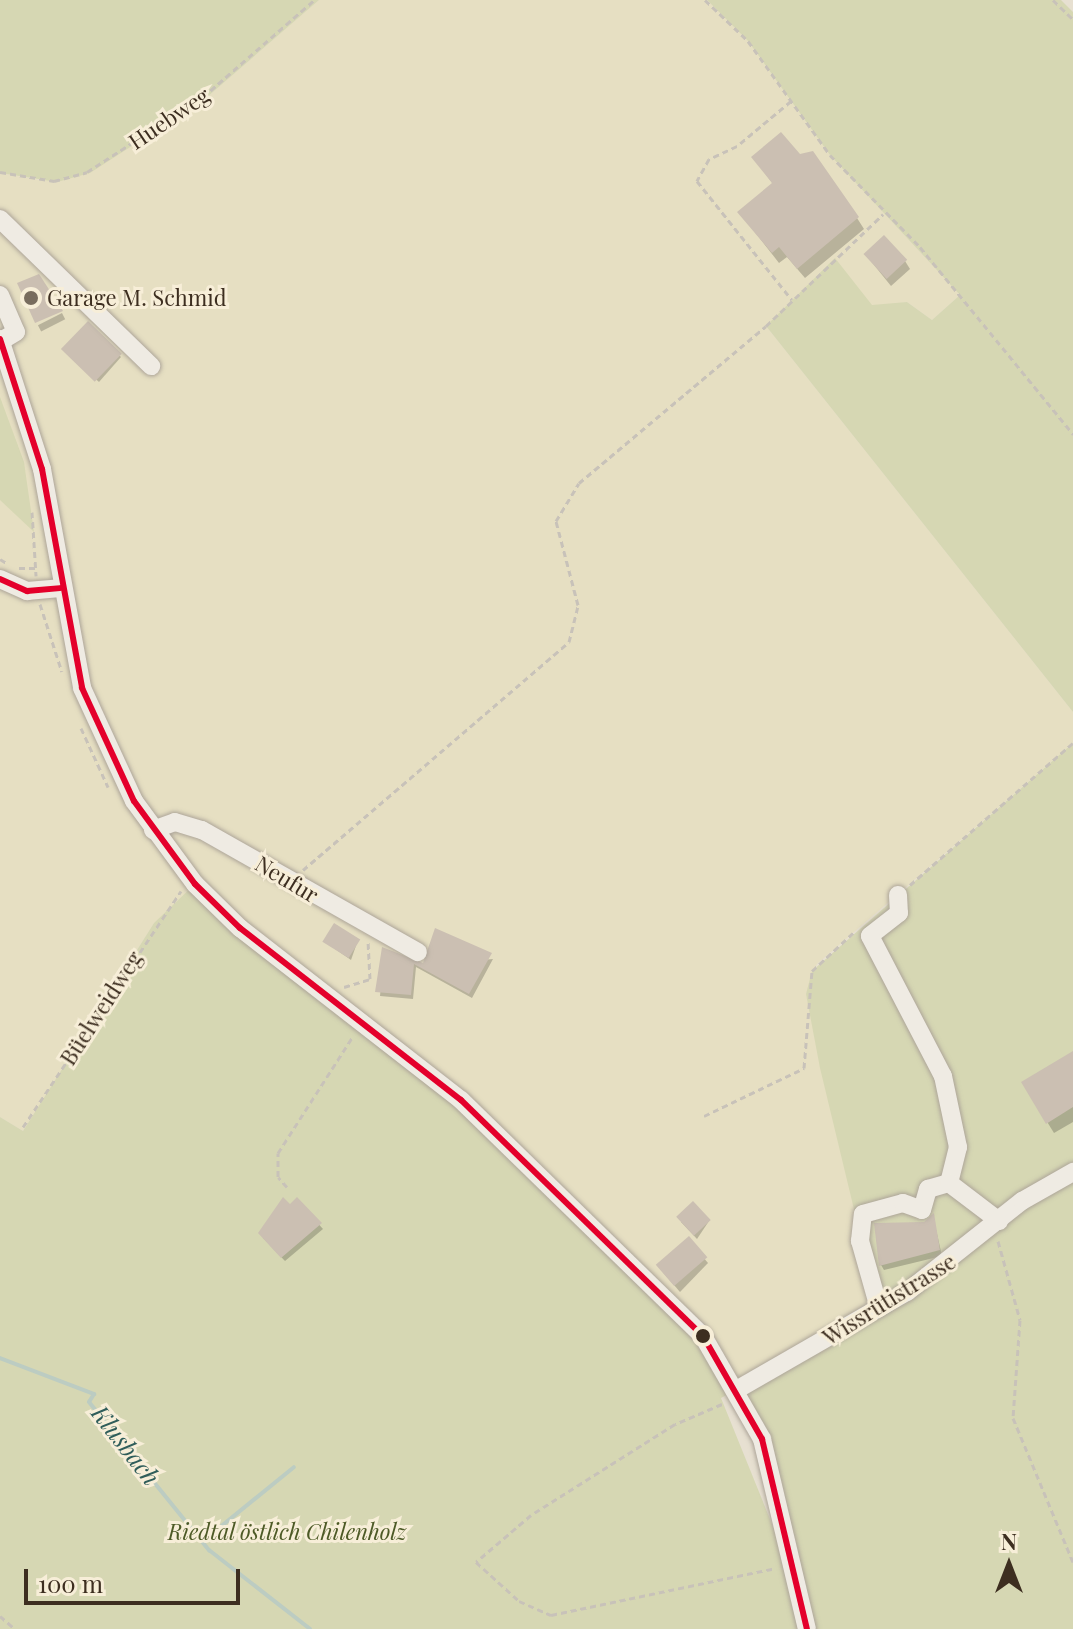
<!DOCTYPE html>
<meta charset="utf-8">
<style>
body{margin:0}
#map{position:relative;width:1073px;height:1629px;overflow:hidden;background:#e7e0d1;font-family:"Playfair Display",serif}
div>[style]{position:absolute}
.farmland>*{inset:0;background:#e6dfc2}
.green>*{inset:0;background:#d6d7b3}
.shadow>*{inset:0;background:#0003;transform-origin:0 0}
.stream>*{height:4px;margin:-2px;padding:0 2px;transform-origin:2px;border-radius:2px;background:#bcccc2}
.building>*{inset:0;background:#cbbfb2;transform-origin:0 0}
.path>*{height:3px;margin-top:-1.5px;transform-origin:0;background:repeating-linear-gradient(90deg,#c8c2b9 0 6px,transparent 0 10px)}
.roads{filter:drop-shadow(0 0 2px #ada599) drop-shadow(0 0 2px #ada599)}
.minor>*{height:18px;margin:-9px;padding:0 9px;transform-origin:9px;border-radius:9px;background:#efebe3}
.bus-1>*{height:6px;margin:-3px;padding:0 3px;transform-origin:3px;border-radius:3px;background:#e4002b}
.dots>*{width:22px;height:22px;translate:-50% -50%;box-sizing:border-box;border:4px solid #f7eed8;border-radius:50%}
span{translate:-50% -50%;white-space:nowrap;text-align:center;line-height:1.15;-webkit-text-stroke:6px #f7eed8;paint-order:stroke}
.street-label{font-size:22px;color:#3d2e20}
.poi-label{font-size:22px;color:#3d2e20}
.left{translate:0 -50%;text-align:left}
.park-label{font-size:22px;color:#4d5a26;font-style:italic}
.water-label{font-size:24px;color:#2f5d5a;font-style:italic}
.north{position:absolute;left:969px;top:1525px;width:80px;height:80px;-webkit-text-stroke:6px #f7eed8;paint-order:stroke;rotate:0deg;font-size:22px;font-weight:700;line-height:32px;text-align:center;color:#3d2e20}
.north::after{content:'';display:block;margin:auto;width:28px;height:36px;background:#3d2e20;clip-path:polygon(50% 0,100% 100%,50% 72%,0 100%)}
.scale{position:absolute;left:24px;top:1569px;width:216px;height:36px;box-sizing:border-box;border:4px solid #3d2e20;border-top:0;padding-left:10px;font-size:24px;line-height:28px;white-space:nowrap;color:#3d2e20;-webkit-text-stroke:6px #f7eed8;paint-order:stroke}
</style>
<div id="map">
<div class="farmland">
<div style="clip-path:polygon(319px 0,707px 0,748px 41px,830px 155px,960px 295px,932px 320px,907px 302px,766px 326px,1073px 712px,1073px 743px,817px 964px,806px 994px,878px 1310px,738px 1389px,154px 923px,23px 1131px,0 1117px,0 173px,40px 180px,206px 98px)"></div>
</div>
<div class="green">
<div style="clip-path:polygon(0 0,319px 0,206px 98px,90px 173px,57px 182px,0 173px)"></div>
<div style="clip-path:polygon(707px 0,1061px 0,1073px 12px,1073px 712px,766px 326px,835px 258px,872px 305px,907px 302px,932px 320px,960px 295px,830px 155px,748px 41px)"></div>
<div style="clip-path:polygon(0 397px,24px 462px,34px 532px,0 500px)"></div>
<div style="clip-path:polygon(evenodd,1073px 743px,1073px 1629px,0 1629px,0 1117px,23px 1131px,154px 923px,195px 884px,628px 1256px,738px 1388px,878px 1309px,820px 1068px,806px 994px,812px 971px,1073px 743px,738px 1389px,797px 1586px,721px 1398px,738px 1389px)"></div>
</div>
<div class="shadow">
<div style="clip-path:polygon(754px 158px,857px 218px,864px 229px,805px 278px,787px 257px,779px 263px,740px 213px,773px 184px)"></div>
<div style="clip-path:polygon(866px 255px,905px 261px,910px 269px,891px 286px)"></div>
<div style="left:62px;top:313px;width:7px;height:27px;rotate:63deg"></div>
<div style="clip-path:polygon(65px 351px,120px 356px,121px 357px,99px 382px)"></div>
<div style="clip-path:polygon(358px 940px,351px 960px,325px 942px)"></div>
<div style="clip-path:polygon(384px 950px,425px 965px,493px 959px,472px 998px,416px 967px,413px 999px,380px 996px)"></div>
<div style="clip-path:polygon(1073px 1053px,1073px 1122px,1054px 1133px,1023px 1083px)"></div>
<div style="clip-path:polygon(297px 1200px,323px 1229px,285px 1261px,263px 1238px)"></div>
<div style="clip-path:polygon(933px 1216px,942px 1256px,884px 1270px,881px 1265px)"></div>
<div style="clip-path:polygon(709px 1221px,697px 1239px,681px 1222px)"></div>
<div style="clip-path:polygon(688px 1239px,708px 1263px,680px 1292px,661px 1270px)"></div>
</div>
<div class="stream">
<div style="left:0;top:1358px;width:101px;rotate:21deg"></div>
<div style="left:94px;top:1394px;width:9px;rotate:122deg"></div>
<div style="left:89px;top:1402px;width:191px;rotate:51deg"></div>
<div style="left:209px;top:1550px;width:128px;rotate:38deg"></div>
<div style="left:203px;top:1541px;width:117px;rotate:-39.1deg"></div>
</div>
<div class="building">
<div style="clip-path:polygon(781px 132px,800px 154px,813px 151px,859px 217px,797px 269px,779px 247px,772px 253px,737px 212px,772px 183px,751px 157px)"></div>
<div style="left:884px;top:235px;width:34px;height:28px;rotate:47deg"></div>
<div style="clip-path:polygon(39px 274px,63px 311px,35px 323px,17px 283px)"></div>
<div style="left:88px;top:321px;width:47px;height:39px;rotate:44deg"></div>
<div style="left:334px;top:923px;width:31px;height:22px;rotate:32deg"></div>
<div style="clip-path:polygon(435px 928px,492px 953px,469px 994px,414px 964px,411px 995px,375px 992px,382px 947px,423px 963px)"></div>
<div style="clip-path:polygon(1073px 1051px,1073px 1107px,1046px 1124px,1021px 1082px)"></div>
<div style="clip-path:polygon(283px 1197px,290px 1204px,297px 1197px,322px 1223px,281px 1258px,258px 1233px)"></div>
<div style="left:693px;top:1201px;width:26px;height:23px;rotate:47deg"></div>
<div style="clip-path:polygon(934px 1213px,940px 1250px,879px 1266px,874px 1223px,924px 1222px)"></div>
<div style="left:689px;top:1236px;width:28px;height:44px;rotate:49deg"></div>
</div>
<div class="path">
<div style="left:705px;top:0;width:59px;rotate:43.6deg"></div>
<div style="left:748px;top:41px;width:140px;rotate:54.3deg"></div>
<div style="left:830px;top:155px;width:129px;rotate:45.6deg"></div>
<div style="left:920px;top:247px;width:242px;rotate:50.7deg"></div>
<div style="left:1053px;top:0;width:28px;rotate:44deg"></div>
<div style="left:791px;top:101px;width:70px;rotate:140.2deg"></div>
<div style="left:737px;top:146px;width:31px;rotate:155deg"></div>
<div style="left:709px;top:159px;width:25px;rotate:119deg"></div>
<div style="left:697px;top:181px;width:152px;rotate:51.4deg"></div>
<div style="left:0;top:172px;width:55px;rotate:9.5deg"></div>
<div style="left:54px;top:181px;width:34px;rotate:-15deg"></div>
<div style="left:87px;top:172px;width:138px;rotate:-32.9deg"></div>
<div style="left:203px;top:97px;width:147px;rotate:-41.1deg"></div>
<div style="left:32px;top:512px;width:64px;rotate:86.4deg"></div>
<div style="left:0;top:559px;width:9px;rotate:32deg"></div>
<div style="left:19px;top:568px;width:16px"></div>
<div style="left:40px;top:604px;width:71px;rotate:72.1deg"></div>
<div style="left:81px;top:728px;width:65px;rotate:65.4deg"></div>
<div style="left:303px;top:870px;width:350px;rotate:-40.6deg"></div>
<div style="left:569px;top:642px;width:38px;rotate:-76deg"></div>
<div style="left:578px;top:605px;width:87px;rotate:-104.7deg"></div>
<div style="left:556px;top:521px;width:44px;rotate:-58.8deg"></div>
<div style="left:579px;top:483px;width:244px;rotate:-40deg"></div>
<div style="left:766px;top:326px;width:162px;rotate:-43.7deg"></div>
<div style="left:910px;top:885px;width:216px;rotate:-41.1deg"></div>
<div style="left:344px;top:987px;width:27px;rotate:-17deg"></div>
<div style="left:370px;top:979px;width:38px;rotate:-93deg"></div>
<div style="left:704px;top:1116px;width:111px;rotate:-25.6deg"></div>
<div style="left:804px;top:1068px;width:97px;rotate:-85.3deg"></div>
<div style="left:812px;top:971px;width:59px;rotate:-42.9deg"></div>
<div style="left:23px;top:1127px;width:284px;rotate:-56.2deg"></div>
<div style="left:287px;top:1187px;width:13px;rotate:-132deg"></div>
<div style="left:278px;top:1177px;width:24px;rotate:-90deg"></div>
<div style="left:278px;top:1153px;width:139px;rotate:-57.3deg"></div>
<div style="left:998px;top:1241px;width:82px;rotate:74.4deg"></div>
<div style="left:1020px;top:1320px;width:98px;rotate:94.1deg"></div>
<div style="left:1013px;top:1418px;width:156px;rotate:67.4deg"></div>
<div style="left:722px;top:1404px;width:51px;rotate:156.9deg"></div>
<div style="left:675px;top:1424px;width:170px;rotate:147.7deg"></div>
<div style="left:531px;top:1515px;width:72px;rotate:139.5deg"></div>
<div style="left:476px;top:1562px;width:58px;rotate:42.2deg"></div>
<div style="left:519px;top:1601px;width:35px;rotate:24deg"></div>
<div style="left:551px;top:1615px;width:229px;rotate:-11.8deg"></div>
<div style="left:0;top:1616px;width:20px;rotate:41deg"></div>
</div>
<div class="roads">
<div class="minor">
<div style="left:0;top:219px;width:211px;rotate:44.2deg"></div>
<div style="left:0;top:295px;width:40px;rotate:66.6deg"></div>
<div style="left:16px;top:332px;width:17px;rotate:149deg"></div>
<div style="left:0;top:339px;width:137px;rotate:72.1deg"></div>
<div style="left:42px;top:469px;width:223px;rotate:79.6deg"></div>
<div style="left:82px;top:688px;width:124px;rotate:65.3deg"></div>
<div style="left:134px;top:801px;width:103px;rotate:53.7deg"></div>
<div style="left:195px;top:884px;width:63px;rotate:44.4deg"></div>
<div style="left:240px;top:928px;width:280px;rotate:37.9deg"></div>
<div style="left:461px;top:1100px;width:338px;rotate:44.3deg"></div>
<div style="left:703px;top:1336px;width:119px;rotate:60.2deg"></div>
<div style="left:762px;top:1439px;width:195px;rotate:76.7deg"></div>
<div style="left:0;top:579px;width:30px;rotate:24deg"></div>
<div style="left:27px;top:591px;width:33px;rotate:-5deg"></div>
<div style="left:153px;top:830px;width:23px;rotate:-20deg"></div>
<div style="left:175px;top:822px;width:28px;rotate:17deg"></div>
<div style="left:202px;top:830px;width:248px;rotate:29.5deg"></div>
<div style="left:898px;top:895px;width:18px;rotate:87deg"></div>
<div style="left:899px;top:913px;width:37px;rotate:142deg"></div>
<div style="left:870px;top:936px;width:158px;rotate:62.5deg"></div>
<div style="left:943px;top:1076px;width:73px;rotate:78.1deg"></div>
<div style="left:958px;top:1147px;width:37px;rotate:104deg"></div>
<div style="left:879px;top:1308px;width:70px;rotate:-105.8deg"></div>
<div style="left:860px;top:1241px;width:27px;rotate:-84deg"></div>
<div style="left:863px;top:1214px;width:41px;rotate:-15.4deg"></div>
<div style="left:903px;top:1203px;width:20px;rotate:20deg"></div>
<div style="left:922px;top:1210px;width:22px;rotate:-74deg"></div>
<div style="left:928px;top:1189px;width:22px;rotate:-16deg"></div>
<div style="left:949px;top:1183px;width:63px;rotate:37.2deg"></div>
<div style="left:738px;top:1389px;width:195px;rotate:-29.9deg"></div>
<div style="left:907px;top:1292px;width:147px;rotate:-38.4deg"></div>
<div style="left:1022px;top:1201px;width:59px;rotate:-29.6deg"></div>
</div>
</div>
<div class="bus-1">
<div style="left:0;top:339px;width:137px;rotate:72.1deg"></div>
<div style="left:42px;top:469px;width:223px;rotate:79.6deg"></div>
<div style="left:82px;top:688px;width:124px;rotate:65.3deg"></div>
<div style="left:134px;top:801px;width:103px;rotate:53.7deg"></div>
<div style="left:195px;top:884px;width:63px;rotate:44.4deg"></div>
<div style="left:240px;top:928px;width:280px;rotate:37.9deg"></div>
<div style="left:461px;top:1100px;width:338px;rotate:44.3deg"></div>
<div style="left:703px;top:1336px;width:119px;rotate:60.2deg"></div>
<div style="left:762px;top:1439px;width:195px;rotate:76.7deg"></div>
<div style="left:0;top:579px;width:30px;rotate:24deg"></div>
<div style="left:27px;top:591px;width:33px;rotate:-5deg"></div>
</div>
<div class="dots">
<div style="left:31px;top:298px;background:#786c5e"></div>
<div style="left:703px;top:1336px;background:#3d2e20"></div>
</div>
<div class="street-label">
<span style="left:169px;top:118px;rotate:-34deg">Huebweg</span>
<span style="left:287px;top:879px;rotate:31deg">Neufur</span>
<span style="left:101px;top:1008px;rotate:-57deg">Büelweidweg</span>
<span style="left:889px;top:1299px;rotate:-32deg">Wissrütistrasse</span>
</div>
<div class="poi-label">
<span class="left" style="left:47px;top:298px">Garage M. Schmid</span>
</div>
<div class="park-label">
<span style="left:287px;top:1532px">Riedtal östlich Chilenholz</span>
</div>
<div class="water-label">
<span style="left:126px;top:1445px;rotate:52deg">Klusbach</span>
</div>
<div class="north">N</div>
<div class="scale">100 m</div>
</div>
